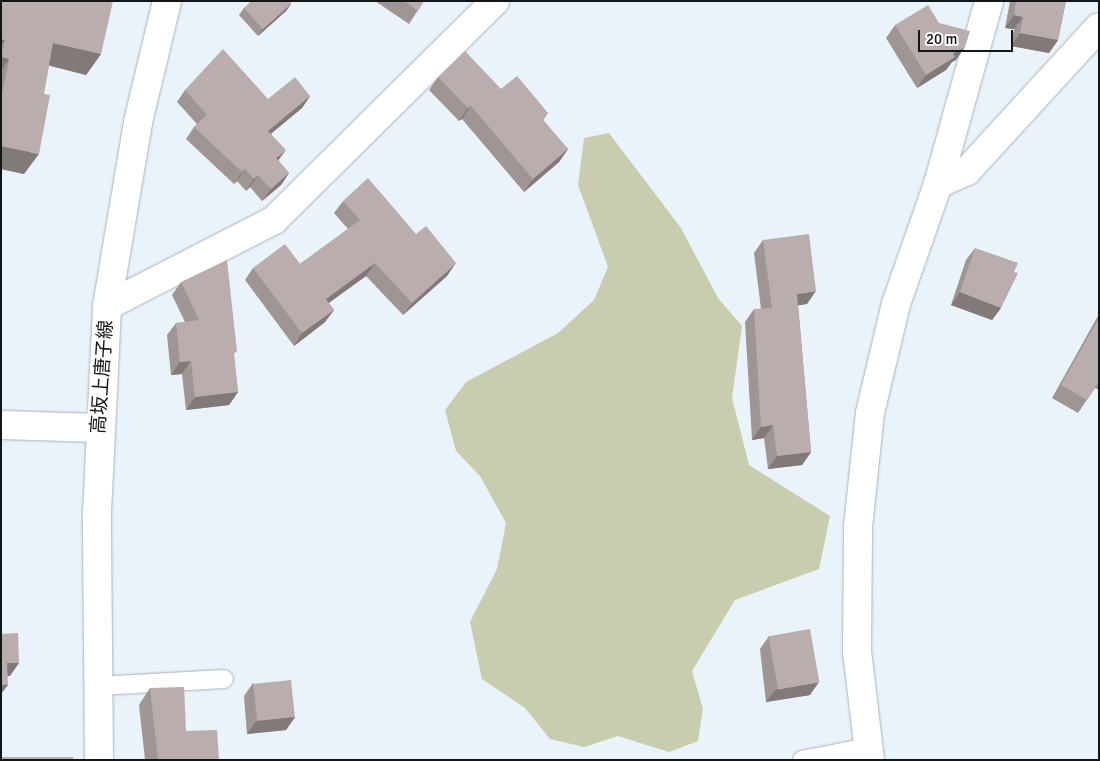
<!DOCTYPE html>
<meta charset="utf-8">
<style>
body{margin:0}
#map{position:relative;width:1100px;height:761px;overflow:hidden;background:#eaf2fa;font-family:Signika,"Noto Sans JP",sans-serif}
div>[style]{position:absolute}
.green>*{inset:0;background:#c7cdae}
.roads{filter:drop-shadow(0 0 1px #abb2ba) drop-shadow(0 0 1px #abb2ba)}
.service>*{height:18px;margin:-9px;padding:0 9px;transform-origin:9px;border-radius:9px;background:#fff}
.minor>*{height:28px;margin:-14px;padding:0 14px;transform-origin:14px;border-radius:14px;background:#fff}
.secondary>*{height:28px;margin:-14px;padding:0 14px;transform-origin:14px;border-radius:14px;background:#fff}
.wall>*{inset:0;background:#9f9595}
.shaded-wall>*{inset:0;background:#827979}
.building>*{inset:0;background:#b9adad;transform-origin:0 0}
span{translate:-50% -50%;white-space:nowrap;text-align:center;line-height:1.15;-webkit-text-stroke:4.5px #fefefe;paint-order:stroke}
.street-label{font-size:19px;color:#131618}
.frame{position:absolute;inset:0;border:2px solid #131618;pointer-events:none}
.scale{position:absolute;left:918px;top:30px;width:95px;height:22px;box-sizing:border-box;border:2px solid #131618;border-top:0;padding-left:6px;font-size:15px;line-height:18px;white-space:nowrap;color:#131618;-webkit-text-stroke:4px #fefefe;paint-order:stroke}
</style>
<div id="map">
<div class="green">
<div style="clip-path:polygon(609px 133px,681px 228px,718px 298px,742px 326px,732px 398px,749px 465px,830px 516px,819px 569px,735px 600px,692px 671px,703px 709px,698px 741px,669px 752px,618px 736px,584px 747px,550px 739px,525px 708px,482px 679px,470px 622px,497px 569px,506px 523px,480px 476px,456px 451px,445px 410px,466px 382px,558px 333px,594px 300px,608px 267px,578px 185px,584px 138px)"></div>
</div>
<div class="roads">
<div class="service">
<div style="left:98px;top:686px;width:126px;rotate:-3.2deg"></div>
<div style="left:802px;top:760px;width:67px;rotate:-11.1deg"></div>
</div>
<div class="minor">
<div style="left:938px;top:184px;width:32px;rotate:-24deg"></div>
<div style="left:967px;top:171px;width:195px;rotate:-47.5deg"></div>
<div style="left:107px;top:306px;width:188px;rotate:-27.2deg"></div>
<div style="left:274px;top:220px;width:311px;rotate:-44.7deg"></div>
<div style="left:1px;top:425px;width:98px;rotate:1.8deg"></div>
<div style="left:870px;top:760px;width:110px;rotate:-96.8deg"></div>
<div style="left:857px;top:651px;width:124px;rotate:-89.5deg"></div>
<div style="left:858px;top:527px;width:115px;rotate:-84deg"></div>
<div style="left:870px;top:413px;width:112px;rotate:-76.6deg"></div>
<div style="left:896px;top:304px;width:127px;rotate:-70.7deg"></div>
<div style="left:938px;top:184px;width:190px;rotate:-74.4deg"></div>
</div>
<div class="secondary">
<div style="left:99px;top:760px;width:247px;rotate:-90.5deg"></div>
<div style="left:97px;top:513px;width:207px;rotate:-87.2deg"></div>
<div style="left:107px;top:306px;width:187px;rotate:-80.4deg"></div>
<div style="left:138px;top:122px;width:124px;rotate:-76.5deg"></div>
</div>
</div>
<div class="wall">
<div style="clip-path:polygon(1px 1px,101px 54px,86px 75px,49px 65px,24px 174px,1px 169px)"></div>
<div style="clip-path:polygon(375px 1px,424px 1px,409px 24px)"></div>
<div style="clip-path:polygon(1010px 1px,1066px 1px,1058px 40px,1049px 53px,1011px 46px,1014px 29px,1005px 28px)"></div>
<div style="clip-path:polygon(291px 4px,286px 11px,258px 36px,239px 15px,244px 8px)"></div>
<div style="clip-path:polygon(895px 25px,956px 60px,952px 62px,946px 70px,917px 88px,886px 38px)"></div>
<div style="clip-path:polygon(438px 77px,501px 89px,548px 113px,543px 120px,568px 149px,559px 162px,524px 192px,462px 119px,459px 121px,429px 90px)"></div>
<div style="clip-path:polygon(185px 90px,268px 99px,310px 96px,302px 108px,271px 133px,278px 160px,289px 173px,281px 185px,262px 201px,250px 187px,246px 191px,237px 181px,234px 184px,186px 139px,194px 127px,197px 124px,177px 102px)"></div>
<div style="clip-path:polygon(343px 201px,447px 276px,403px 315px,366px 276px,329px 303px,334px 310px,325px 322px,294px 346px,245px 280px,253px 268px,300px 264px,348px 229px,334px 213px)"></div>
<div style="clip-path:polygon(763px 240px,807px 304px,798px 305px,811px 452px,802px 465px,768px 469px,764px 438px,752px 440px,745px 322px,754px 309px,761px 309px,754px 253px)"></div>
<div style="clip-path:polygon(975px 248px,1001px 308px,992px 320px,951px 305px,966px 260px)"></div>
<div style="clip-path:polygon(181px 282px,234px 357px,238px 392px,229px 405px,186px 410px,182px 374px,171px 375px,167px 335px,176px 323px,185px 322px,172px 295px)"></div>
<div style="clip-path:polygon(1099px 314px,1099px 390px,1095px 388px,1078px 413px,1052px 398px)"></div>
<div style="clip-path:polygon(769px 636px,810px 695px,766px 702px,760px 649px)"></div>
<div style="clip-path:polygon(253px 683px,295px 717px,286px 730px,247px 734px,244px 696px)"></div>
<div style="clip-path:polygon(150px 688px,186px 731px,219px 760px,145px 760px,139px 705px)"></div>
</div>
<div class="shaded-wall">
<div style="clip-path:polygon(291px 4px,286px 11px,258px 36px,263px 29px)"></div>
<div style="clip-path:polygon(1014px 15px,1023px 17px,1014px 29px,1005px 28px)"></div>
<div style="clip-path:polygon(1020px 33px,1058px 40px,1049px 53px,1011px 46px)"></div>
<div style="clip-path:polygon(1px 39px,5px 40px,1px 45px)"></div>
<div style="clip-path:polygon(53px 43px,101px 54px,86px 75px,39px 63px)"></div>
<div style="clip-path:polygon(965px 47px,956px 60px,952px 62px,946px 70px,917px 88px,926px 75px,953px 53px)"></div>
<div style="clip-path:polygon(1px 57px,9px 59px,1px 71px)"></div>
<div style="clip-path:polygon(310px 96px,302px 108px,260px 143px,268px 131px)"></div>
<div style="clip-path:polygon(471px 106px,462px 119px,459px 121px,468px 108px)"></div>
<div style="clip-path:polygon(1px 146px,39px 154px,24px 174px,1px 169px)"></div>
<div style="clip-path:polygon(568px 149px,559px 162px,524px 192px,533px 179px)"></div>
<div style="clip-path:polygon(286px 150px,277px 162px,276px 158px)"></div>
<div style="clip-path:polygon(245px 169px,237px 181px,234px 184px,242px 172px)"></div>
<div style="clip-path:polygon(289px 173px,281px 185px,262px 201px,271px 189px)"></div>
<div style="clip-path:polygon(258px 175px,250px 187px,246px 191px,254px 179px)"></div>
<div style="clip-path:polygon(375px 263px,366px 276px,317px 311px,326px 299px)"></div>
<div style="clip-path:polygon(456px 263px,447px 276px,403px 315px,412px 303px)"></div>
<div style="clip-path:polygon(816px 291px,807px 304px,788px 307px,797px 294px)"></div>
<div style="clip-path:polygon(960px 292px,1001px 308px,992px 320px,951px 305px)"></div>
<div style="clip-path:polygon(334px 310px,325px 322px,294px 346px,302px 333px)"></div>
<div style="clip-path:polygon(191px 361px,182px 374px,171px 375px,180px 362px)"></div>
<div style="clip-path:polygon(238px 392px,229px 405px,186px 410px,195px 397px)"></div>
<div style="clip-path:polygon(773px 425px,764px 438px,752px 440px,761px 427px)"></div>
<div style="clip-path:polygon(811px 452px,802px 465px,768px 469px,777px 456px)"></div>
<div style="clip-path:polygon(7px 663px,19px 663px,10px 676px,1px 676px)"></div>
<div style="clip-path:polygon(819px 682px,810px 695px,766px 702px,775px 690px)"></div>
<div style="clip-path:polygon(1px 685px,8px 685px,1px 694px)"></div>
<div style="clip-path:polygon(295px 717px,286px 730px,247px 734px,256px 721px)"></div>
</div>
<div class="building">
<div style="clip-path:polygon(1px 1px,113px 1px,101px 54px,53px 43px,44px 94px,50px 95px,39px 154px,1px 146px,1px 100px,9px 59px,1px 57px,5px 40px,1px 39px)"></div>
<div style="clip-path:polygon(251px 1px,291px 1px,291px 4px,263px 29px,244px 8px)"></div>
<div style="clip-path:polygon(404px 1px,424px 1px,418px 11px)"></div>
<div style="clip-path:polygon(1016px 1px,1066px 1px,1058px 40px,1020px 33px,1023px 17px,1014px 15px)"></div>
<div style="clip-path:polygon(928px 5px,939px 23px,970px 31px,965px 47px,953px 53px,955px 57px,926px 75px,895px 25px)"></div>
<div style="clip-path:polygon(223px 49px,268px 99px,295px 77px,310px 96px,268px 131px,286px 150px,276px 158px,289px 173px,271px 189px,258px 175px,254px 179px,245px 169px,242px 172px,194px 127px,207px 115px,185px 90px)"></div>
<div style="clip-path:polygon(465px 51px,501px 89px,517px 76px,548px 113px,542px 119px,568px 149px,533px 179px,471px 106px,468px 108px,438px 77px)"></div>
<div style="clip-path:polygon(368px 178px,416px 234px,426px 226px,456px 263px,412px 303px,375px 263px,326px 299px,334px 310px,302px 333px,253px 268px,285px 244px,300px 264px,360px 220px,343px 201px)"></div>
<div style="clip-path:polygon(809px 234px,816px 291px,797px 294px,811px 452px,777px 456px,773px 425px,761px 427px,754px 309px,772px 308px,763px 240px)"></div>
<div style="clip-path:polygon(975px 248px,1018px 263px,1014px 272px,1018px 273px,1001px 308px,960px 292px)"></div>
<div style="clip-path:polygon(227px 260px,237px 352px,234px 353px,238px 392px,195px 397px,191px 361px,180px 362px,176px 323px,199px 320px,181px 282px)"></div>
<div style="clip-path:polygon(1099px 318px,1099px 381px,1087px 400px,1061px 385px)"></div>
<div style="left:810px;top:629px;width:54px;height:42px;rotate:80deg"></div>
<div style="clip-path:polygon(18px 633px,19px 663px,7px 663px,8px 685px,1px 685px,1px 634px)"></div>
<div style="left:291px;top:680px;width:37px;height:38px;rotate:84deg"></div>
<div style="clip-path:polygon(184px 687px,186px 731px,217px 730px,219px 760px,158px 760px,150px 688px)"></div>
<div style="left:1px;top:757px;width:72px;height:3px"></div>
</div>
<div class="street-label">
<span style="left:103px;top:377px;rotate:-86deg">高坂上唐子線</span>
</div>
<div class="frame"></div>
<div class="scale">20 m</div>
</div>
